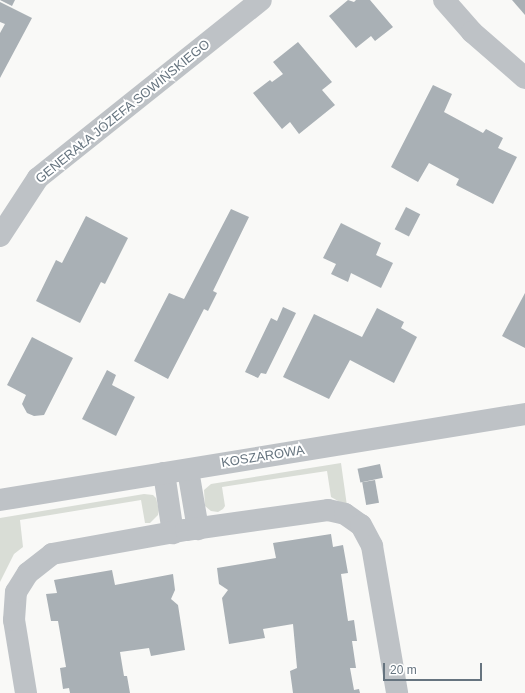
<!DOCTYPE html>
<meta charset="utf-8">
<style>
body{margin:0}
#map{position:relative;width:525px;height:693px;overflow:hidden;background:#f9f9f7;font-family:Arial,sans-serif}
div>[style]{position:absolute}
.green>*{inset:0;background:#d9ddd6}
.building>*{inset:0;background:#a9b0b5;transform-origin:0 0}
.street>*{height:22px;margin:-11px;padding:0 11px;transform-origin:11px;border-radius:11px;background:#bec2c6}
span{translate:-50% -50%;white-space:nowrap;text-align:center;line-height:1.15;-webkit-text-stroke:4px #fff;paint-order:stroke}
.street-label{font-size:13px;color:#66747f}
.scale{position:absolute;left:383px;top:663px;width:99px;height:18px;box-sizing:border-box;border:2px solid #66747f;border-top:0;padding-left:5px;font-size:12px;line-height:14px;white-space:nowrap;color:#66747f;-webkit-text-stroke:3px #fff;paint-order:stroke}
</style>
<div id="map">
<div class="green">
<div style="clip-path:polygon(341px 463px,347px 506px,331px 497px,327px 471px,222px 487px,225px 506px,223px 509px,218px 512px,211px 511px,205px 506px,204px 490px,211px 484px)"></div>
<div style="clip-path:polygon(144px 494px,153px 495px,156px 498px,159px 510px,158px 515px,150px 523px,145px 523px,141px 500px,20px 520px,23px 547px,14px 554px,0 582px,0 518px)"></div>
</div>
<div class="building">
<div style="clip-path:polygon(0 0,15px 0,12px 6px)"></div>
<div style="clip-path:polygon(348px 0,354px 2px,356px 0,370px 0,393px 27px,375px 41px,371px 36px,356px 48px,329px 16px)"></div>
<div style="clip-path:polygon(512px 0,525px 0,525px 15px)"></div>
<div style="clip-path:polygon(0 2px,32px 18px,0 78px,0 33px,5px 24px,0 22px)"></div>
<div style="clip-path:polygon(298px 42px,332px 82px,322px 90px,335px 105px,299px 134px,290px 122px,282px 129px,253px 93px,270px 80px,272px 82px,283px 74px,273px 62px)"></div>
<div style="clip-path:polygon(433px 85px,452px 94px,444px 112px,483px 133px,486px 129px,503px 138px,498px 148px,517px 157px,493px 204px,456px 185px,459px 179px,429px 163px,418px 182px,391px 167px)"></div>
<div style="left:406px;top:207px;width:16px;height:25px;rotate:27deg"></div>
<div style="clip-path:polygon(231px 209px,249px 217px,213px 291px,217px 293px,208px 311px,204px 309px,168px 379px,134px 361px,169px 293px,184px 299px)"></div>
<div style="clip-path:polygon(86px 216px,128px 238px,105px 284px,101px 282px,80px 323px,36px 301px,56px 260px,62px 263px)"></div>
<div style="clip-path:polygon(341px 223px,381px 243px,376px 255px,393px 263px,381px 288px,351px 273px,348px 282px,331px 274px,336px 264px,323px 258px)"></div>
<div style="clip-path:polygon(525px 293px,525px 348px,502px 336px)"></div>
<div style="clip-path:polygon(283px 307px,296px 313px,266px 374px,261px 373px,258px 378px,245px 372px,271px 318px,277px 321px)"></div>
<div style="clip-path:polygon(377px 308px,404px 322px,401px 328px,417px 337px,394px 383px,350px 360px,329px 399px,283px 377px,314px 314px,362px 337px)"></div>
<div style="clip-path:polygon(32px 337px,73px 358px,44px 415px,34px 416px,27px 413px,22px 404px,26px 395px,7px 385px)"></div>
<div style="clip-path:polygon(107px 370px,116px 375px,112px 385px,135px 397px,116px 436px,82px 419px)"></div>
<div style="left:380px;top:464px;width:14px;height:23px;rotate:78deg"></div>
<div style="left:375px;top:480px;width:23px;height:13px;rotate:80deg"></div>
<div style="clip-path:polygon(331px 534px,333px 547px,343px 545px,348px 573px,341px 574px,348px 621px,354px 620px,357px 641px,352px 641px,356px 668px,350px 668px,354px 690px,359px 689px,360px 693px,293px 693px,290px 671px,297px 668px,293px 624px,263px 629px,265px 638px,229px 644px,222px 598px,228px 590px,219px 584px,217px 568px,276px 558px,273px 543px)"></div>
<div style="clip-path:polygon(112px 570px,115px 585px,173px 574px,175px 590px,171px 599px,178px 605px,185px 650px,151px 656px,149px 648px,120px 652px,124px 676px,127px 676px,130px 693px,70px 693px,69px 688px,63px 689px,60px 668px,66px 667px,58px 621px,51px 621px,46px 594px,57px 593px,54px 580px)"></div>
</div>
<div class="street">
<div style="left:444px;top:0;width:43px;rotate:48.8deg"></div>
<div style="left:472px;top:32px;width:70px;rotate:41deg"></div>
<div style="left:0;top:236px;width:69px;rotate:-56.8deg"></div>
<div style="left:38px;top:178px;width:285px;rotate:-38.6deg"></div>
<div style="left:188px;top:470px;width:60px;rotate:80.4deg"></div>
<div style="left:164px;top:473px;width:61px;rotate:81.5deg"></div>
<div style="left:0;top:500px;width:532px;rotate:-9.3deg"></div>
<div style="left:26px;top:693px;width:74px;rotate:-99.3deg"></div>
<div style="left:14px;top:620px;width:28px;rotate:-86deg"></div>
<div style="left:16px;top:592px;width:22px;rotate:-58deg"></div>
<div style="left:28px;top:573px;width:31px;rotate:-38deg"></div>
<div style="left:52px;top:554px;width:136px;rotate:-10.2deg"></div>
<div style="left:186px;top:530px;width:143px;rotate:-8deg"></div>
<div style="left:328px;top:510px;width:17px;rotate:13deg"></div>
<div style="left:345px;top:514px;width:19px;rotate:35deg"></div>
<div style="left:361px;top:525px;width:24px;rotate:62deg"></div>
<div style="left:372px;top:546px;width:149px;rotate:80.3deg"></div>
</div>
<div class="street-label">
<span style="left:123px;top:112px;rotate:-39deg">GENERAŁA JÓZEFA SOWIŃSKIEGO</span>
<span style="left:263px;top:457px;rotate:-9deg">KOSZAROWA</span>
</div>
<div class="scale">20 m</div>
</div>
